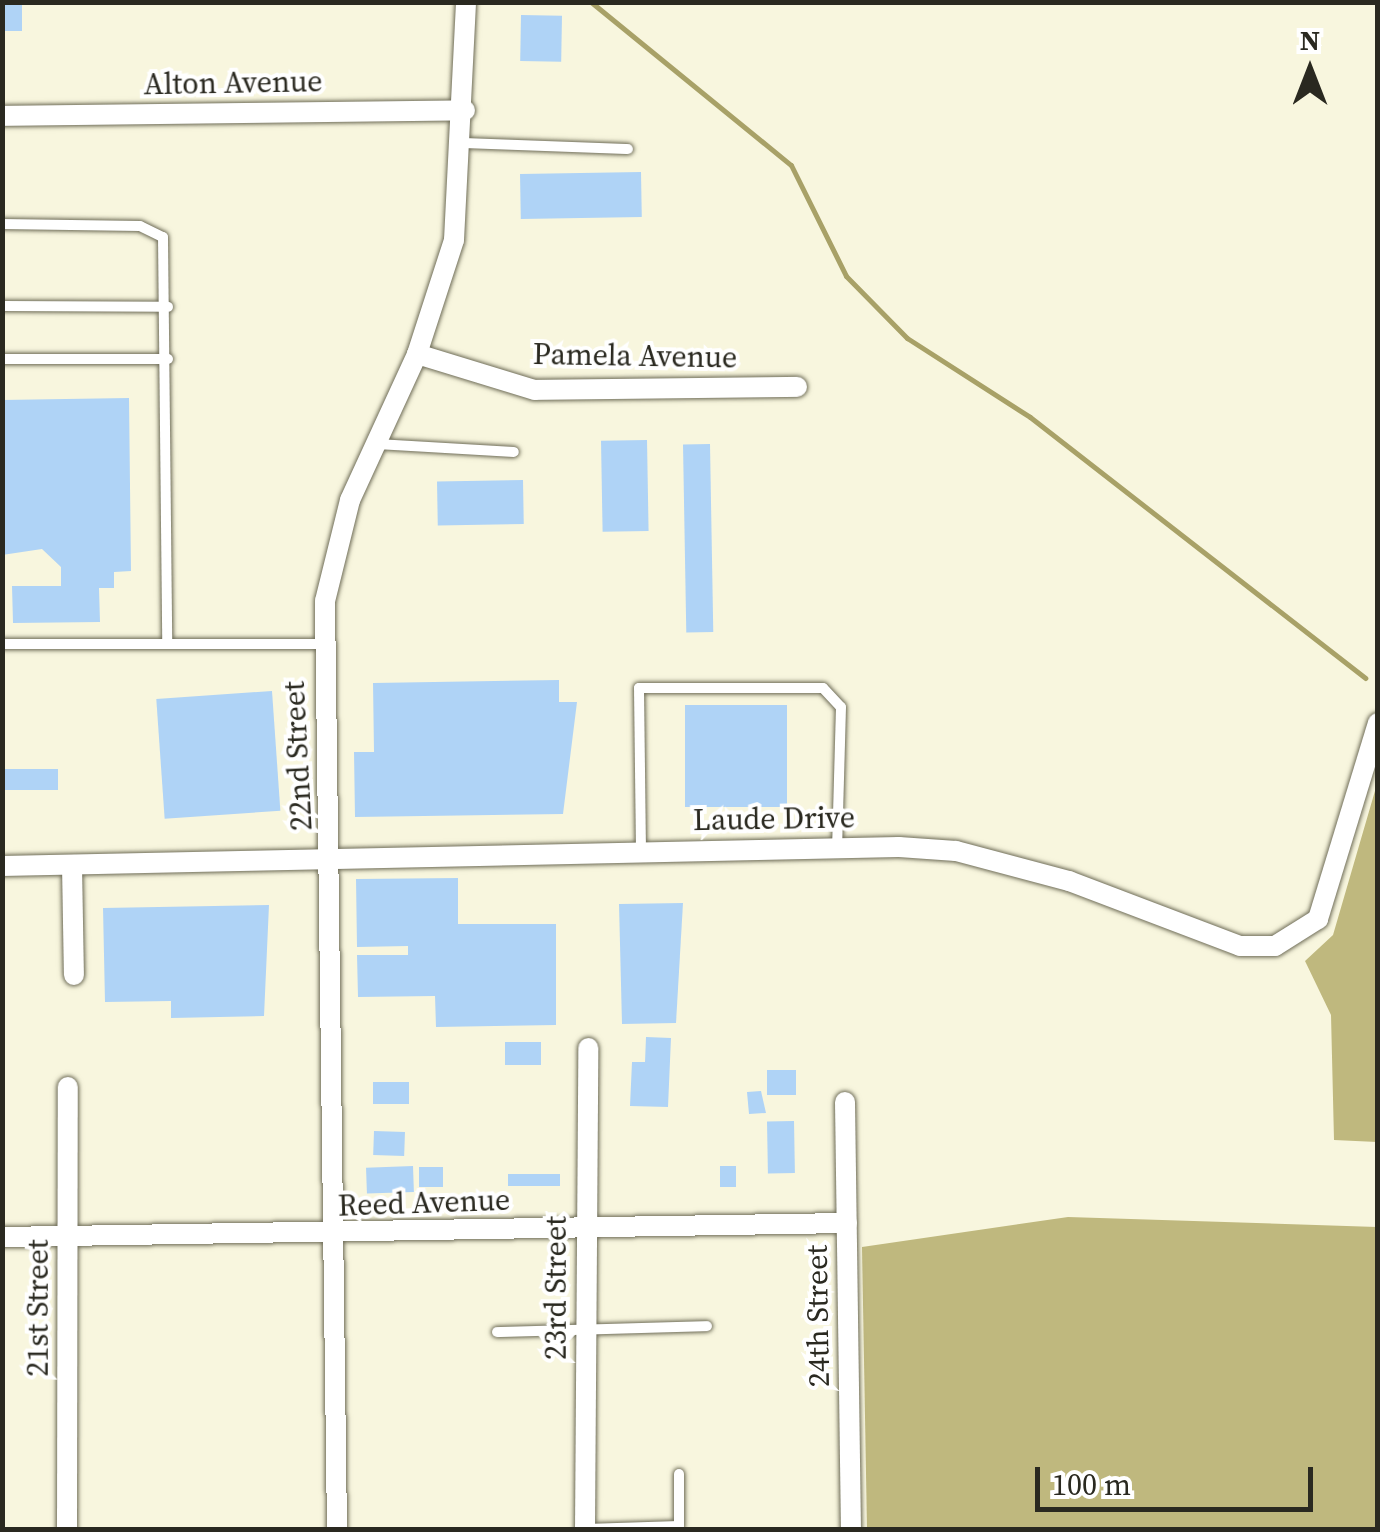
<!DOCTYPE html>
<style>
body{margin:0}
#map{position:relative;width:1380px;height:1532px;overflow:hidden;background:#f8f6de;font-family:"Source Serif 4",serif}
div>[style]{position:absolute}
.forest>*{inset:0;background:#bfb87e}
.stream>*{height:5px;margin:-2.5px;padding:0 2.5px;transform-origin:2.5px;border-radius:2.5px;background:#a8a167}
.building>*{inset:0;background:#afd3f6;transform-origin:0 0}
.roads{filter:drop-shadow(0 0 2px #6f6d58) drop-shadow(0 0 2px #6f6d58)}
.lane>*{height:10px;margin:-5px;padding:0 5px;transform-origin:5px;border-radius:5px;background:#fff}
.street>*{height:20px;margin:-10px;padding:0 10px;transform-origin:10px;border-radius:10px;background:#fff}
span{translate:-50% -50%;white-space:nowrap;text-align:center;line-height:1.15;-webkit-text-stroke:8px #fff;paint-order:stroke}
.street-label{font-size:30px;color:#2a2920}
.frame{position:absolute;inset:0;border:5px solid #2a2920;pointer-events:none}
.north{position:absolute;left:1260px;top:20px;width:100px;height:100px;-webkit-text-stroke:8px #fff;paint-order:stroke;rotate:0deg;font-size:28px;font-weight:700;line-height:40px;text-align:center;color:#2a2920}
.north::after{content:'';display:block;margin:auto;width:35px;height:45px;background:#2a2920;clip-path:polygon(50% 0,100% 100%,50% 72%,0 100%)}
.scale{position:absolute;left:1035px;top:1467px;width:278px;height:45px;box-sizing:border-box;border:5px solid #2a2920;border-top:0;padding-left:12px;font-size:30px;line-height:35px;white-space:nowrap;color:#2a2920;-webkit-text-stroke:8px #fff;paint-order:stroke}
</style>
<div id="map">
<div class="forest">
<div style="clip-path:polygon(1377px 784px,1377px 1142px,1334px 1140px,1331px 1015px,1305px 961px,1333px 935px)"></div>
<div style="clip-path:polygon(1068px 1217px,1377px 1227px,1377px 1529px,867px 1529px,862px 1247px)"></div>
</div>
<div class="stream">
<div style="left:591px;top:2px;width:258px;rotate:39.2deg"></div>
<div style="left:791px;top:165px;width:124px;rotate:63.6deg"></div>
<div style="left:846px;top:276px;width:87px;rotate:45.5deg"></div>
<div style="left:907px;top:338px;width:146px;rotate:32.7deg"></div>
<div style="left:1030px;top:417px;width:425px;rotate:37.9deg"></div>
</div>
<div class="building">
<div style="clip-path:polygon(2px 2px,22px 2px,22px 31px,5px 31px)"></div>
<div style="left:521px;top:15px;width:41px;height:46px;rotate:1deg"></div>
<div style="left:641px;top:172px;width:45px;height:121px;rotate:89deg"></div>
<div style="clip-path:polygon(129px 398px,131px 571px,114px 572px,114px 588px,99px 588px,100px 622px,13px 623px,12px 586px,61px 586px,61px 567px,42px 549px,2px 555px,2px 400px)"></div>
<div style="left:647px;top:440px;width:91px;height:46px;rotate:89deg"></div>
<div style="left:710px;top:444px;width:188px;height:27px;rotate:89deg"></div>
<div style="left:523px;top:480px;width:44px;height:86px;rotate:89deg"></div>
<div style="clip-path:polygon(559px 680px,559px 702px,577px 702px,563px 814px,355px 817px,354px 752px,374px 752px,373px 683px)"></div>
<div style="left:272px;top:691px;width:120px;height:116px;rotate:86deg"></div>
<div style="left:787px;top:705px;width:102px;height:102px;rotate:90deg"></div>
<div style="left:58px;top:769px;width:21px;height:56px;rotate:90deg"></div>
<div style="clip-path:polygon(458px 878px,458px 924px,556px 924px,556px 1025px,436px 1027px,435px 996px,358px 997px,357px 955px,408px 955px,408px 946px,357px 947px,356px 879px)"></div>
<div style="clip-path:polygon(683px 903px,676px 1023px,622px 1024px,619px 904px)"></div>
<div style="clip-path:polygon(269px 905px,264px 1016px,171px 1018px,171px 1001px,105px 1002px,103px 908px)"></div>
<div style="clip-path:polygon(646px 1037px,671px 1038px,668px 1107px,630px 1106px,632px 1062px,645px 1062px)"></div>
<div style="left:505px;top:1042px;width:36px;height:23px"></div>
<div style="left:767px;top:1070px;width:29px;height:25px"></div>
<div style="left:373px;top:1082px;width:36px;height:22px"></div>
<div style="clip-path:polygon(761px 1091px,766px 1113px,749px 1114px,747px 1092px)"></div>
<div style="left:794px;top:1121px;width:52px;height:27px;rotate:89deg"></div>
<div style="left:374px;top:1131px;width:31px;height:24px;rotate:2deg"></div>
<div style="left:413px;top:1166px;width:26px;height:47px;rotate:88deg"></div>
<div style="left:720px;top:1166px;width:16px;height:21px"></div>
<div style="left:443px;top:1167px;width:20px;height:24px;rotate:90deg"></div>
<div style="left:508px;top:1174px;width:52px;height:12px"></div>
</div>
<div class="roads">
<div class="lane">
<div style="left:462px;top:143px;width:166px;rotate:2.1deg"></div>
<div style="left:2px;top:224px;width:138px;rotate:0.8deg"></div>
<div style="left:140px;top:226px;width:25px;rotate:26deg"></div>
<div style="left:163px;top:237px;width:407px;rotate:89.4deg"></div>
<div style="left:2px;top:306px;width:166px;rotate:0.3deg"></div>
<div style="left:2px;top:359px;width:166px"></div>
<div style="left:377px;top:444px;width:137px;rotate:3.3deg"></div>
<div style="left:2px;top:644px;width:322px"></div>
<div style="left:641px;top:852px;width:164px;rotate:-90.7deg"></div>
<div style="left:639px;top:688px;width:184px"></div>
<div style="left:823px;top:688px;width:26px;rotate:47deg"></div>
<div style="left:841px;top:707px;width:139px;rotate:91.6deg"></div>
<div style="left:497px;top:1332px;width:210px;rotate:-1.6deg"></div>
<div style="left:586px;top:1529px;width:93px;rotate:-1.8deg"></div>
<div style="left:679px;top:1526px;width:52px;rotate:-90deg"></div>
</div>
<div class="street">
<div style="left:2px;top:116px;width:463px;rotate:-0.7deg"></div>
<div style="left:417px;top:354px;width:123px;rotate:17deg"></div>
<div style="left:535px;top:390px;width:262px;rotate:-0.7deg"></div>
<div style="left:72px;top:865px;width:110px;rotate:89deg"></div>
<div style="left:2px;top:866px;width:897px;rotate:-1.21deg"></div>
<div style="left:899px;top:847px;width:57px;rotate:4deg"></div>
<div style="left:956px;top:851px;width:117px;rotate:14.9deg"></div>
<div style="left:1069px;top:881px;width:183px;rotate:20.8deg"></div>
<div style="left:1240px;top:946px;width:35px"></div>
<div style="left:1275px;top:946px;width:51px;rotate:-32.1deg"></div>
<div style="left:1318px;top:919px;width:205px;rotate:-73deg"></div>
<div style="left:845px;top:1102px;width:428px;rotate:89.2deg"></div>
<div style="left:2px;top:1237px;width:845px;rotate:-0.95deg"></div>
<div style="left:67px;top:1530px;width:443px;rotate:-89.9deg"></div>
<div style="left:337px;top:1530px;width:929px;rotate:-90.74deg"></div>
<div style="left:325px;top:601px;width:104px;rotate:-76.1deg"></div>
<div style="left:350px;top:500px;width:161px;rotate:-65.3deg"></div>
<div style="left:417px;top:354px;width:120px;rotate:-72deg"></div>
<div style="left:454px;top:240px;width:238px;rotate:-87.1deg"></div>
<div style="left:585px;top:1530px;width:482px;rotate:-89.6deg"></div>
</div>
</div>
<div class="street-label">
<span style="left:233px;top:83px;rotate:-1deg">Alton Avenue</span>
<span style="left:635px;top:356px;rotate:1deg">Pamela Avenue</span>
<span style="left:298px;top:756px;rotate:-93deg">22nd Street</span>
<span style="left:774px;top:819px;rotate:-1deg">Laude Drive</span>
<span style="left:424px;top:1203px;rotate:-2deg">Reed Avenue</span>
<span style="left:556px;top:1288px;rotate:-90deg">23rd Street</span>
<span style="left:38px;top:1308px;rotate:-90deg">21st Street</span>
<span style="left:818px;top:1316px;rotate:-91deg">24th Street</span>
</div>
<div class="frame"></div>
<div class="north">N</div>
<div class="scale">100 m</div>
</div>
